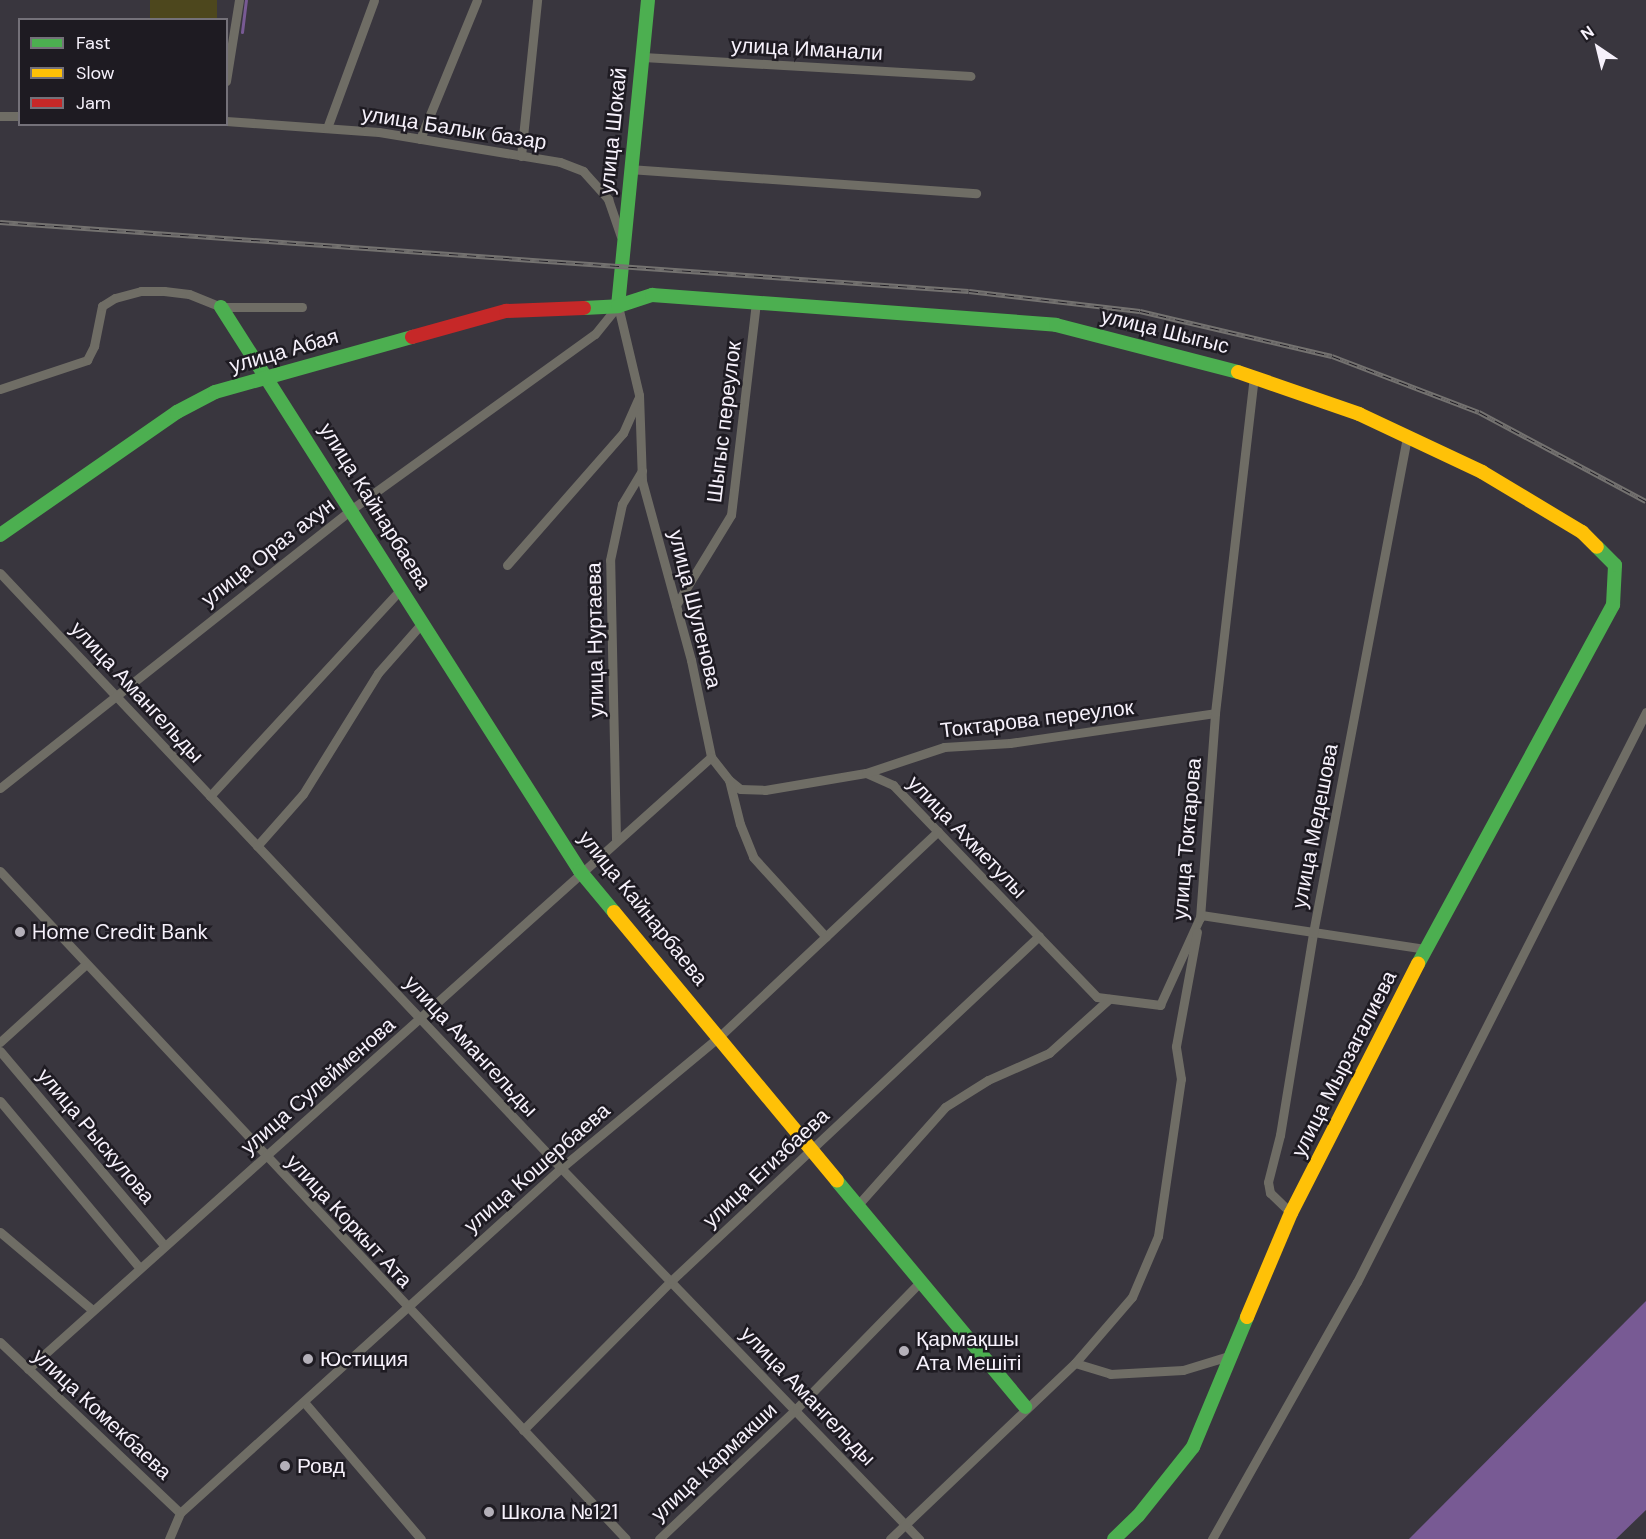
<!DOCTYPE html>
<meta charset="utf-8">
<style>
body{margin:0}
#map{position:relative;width:1646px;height:1539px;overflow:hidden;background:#39363e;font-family:"DM Sans",sans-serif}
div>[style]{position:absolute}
.green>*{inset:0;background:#4d471d;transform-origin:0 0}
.water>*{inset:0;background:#785a94}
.stream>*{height:3px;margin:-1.5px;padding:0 1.5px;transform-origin:1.5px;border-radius:1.5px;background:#785a94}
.street>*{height:9px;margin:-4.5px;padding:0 4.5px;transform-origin:4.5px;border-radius:4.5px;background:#6f6d65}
.fast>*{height:14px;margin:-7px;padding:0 7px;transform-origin:7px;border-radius:7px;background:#4caf50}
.slow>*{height:14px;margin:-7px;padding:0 7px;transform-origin:7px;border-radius:7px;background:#ffc107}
.jam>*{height:14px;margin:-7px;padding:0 7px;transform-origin:7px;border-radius:7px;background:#c62828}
.rail>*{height:5px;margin-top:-2.5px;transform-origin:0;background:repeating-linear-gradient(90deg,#1e1b22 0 9px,#747270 0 18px);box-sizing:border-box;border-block:2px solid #747270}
.dots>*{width:16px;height:16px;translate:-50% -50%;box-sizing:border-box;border:3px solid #1e1b22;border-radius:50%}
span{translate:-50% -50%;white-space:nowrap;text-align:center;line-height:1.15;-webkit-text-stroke:5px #1e1b22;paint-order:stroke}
.street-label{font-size:21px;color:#f6f1fb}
.poi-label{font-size:21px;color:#f6f1fb}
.left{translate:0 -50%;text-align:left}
.legend{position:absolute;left:18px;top:18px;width:210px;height:108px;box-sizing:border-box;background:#1e1b22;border:2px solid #747179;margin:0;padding:8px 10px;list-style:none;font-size:18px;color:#f6f1fb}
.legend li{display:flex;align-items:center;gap:12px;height:30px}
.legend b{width:30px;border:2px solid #747179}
.north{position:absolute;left:1568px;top:18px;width:60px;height:60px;-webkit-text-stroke:4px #1e1b22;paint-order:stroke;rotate:325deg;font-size:16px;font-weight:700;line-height:24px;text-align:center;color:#f6f1fb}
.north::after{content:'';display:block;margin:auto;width:21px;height:27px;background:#f6f1fb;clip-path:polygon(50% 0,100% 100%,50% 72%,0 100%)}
</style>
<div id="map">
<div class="green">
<div style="left:150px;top:0;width:67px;height:19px"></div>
</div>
<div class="water">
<div style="clip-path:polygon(1646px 1301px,1646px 1510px,1616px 1539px,1409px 1539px)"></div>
</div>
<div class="stream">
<div style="left:242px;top:32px;width:32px;rotate:-83deg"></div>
</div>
<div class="street">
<div style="left:643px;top:57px;width:328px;rotate:3.3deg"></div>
<div style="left:226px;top:81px;width:82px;rotate:-80.9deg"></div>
<div style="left:0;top:116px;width:20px"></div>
<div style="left:226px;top:121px;width:153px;rotate:4.1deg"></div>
<div style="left:379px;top:132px;width:183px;rotate:9.4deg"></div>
<div style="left:560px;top:162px;width:25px;rotate:21deg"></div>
<div style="left:583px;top:171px;width:38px;rotate:48deg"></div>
<div style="left:608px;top:199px;width:39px;rotate:71deg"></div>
<div style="left:327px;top:128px;width:136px;rotate:-69.8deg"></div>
<div style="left:420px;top:139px;width:150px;rotate:-67.7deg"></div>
<div style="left:521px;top:156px;width:157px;rotate:-84.1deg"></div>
<div style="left:629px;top:169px;width:348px;rotate:4deg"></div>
<div style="left:618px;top:306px;width:91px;rotate:76.7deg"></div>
<div style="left:639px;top:395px;width:86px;rotate:88deg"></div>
<div style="left:642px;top:481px;width:186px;rotate:74.7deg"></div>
<div style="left:691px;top:660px;width:99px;rotate:78.3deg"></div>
<div style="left:711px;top:757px;width:29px;rotate:52deg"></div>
<div style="left:729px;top:780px;width:14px;rotate:39deg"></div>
<div style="left:740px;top:789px;width:25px;rotate:2deg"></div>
<div style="left:765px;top:790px;width:102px;rotate:-9.6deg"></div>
<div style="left:866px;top:773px;width:30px;rotate:24deg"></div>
<div style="left:893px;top:785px;width:294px;rotate:46.1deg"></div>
<div style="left:1097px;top:997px;width:64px;rotate:7.2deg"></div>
<div style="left:1160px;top:1005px;width:99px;rotate:-65.5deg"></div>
<div style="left:1201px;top:915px;width:228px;rotate:8.6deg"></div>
<div style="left:0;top:389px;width:92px;rotate:-18.4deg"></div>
<div style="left:87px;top:360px;width:16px;rotate:-63deg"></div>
<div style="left:94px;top:346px;width:41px;rotate:-78.7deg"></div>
<div style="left:102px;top:306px;width:15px;rotate:-32deg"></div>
<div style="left:115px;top:298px;width:27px;rotate:-15deg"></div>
<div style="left:141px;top:291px;width:23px"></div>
<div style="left:164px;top:291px;width:25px;rotate:7deg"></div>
<div style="left:189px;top:294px;width:35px;rotate:22deg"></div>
<div style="left:221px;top:307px;width:81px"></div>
<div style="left:507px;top:565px;width:176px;rotate:-48.7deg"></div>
<div style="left:623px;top:433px;width:37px;rotate:-66deg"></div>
<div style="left:0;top:573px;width:818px;rotate:46.68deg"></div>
<div style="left:561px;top:1168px;width:516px;rotate:46.02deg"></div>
<div style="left:676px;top:605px;width:105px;rotate:-58.6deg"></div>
<div style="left:731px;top:515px;width:215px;rotate:-83.3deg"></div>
<div style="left:866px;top:773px;width:82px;rotate:-18.4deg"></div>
<div style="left:944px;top:747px;width:66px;rotate:-3.5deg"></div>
<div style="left:1010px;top:743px;width:207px;rotate:-8.3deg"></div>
<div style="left:729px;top:780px;width:45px;rotate:76deg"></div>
<div style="left:740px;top:824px;width:35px;rotate:68deg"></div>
<div style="left:753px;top:857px;width:108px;rotate:47.6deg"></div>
<div style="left:0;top:788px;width:449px;rotate:-38.4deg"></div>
<div style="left:352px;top:509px;width:299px;rotate:-35.8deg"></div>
<div style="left:595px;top:334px;width:36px;rotate:-51deg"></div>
<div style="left:210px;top:796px;width:283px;rotate:-47.3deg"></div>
<div style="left:616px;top:839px;width:279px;rotate:-91.2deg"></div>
<div style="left:610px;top:560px;width:57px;rotate:-77.9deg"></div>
<div style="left:622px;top:504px;width:39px;rotate:-59deg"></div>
<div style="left:257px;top:846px;width:69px;rotate:-48.5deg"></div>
<div style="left:303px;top:794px;width:142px;rotate:-58.2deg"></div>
<div style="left:378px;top:673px;width:68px;rotate:-48.6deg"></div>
<div style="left:0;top:871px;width:915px;rotate:46.86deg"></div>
<div style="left:1200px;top:918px;width:206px;rotate:-85.8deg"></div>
<div style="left:1215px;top:713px;width:338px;rotate:-83.4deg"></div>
<div style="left:0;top:1042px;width:116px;rotate:-42.2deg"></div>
<div style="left:0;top:1051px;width:254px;rotate:49.8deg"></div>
<div style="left:0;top:1101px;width:217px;rotate:50.1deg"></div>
<div style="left:856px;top:1207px;width:134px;rotate:-48.3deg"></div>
<div style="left:945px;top:1107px;width:51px;rotate:-32.1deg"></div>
<div style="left:988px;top:1080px;width:67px;rotate:-23.9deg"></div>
<div style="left:1049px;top:1053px;width:81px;rotate:-42deg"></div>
<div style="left:1291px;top:1213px;width:29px;rotate:-136deg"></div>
<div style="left:1270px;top:1193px;width:11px;rotate:-100deg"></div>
<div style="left:1268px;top:1182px;width:49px;rotate:-75.7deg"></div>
<div style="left:1280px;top:1135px;width:205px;rotate:-80.7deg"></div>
<div style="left:1313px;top:933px;width:505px;rotate:-79.27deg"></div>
<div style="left:0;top:1232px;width:119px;rotate:40.2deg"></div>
<div style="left:0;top:1342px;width:248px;rotate:43.5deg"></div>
<div style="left:1075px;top:1363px;width:37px;rotate:17deg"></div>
<div style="left:1110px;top:1374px;width:73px;rotate:-3.1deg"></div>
<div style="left:1183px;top:1370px;width:51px;rotate:-17deg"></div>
<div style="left:28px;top:1369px;width:917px;rotate:-41.86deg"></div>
<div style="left:304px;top:1402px;width:180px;rotate:49.5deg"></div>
<div style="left:523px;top:1430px;width:211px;rotate:-45.2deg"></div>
<div style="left:672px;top:1280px;width:503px;rotate:-43.15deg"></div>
<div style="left:169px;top:1539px;width:28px;rotate:-67deg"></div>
<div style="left:180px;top:1513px;width:514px;rotate:-42.16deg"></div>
<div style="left:561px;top:1168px;width:207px;rotate:-39.7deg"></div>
<div style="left:720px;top:1036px;width:299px;rotate:-43.2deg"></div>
<div style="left:659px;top:1539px;width:190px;rotate:-43.5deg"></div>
<div style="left:797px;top:1408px;width:176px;rotate:-45.7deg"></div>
<div style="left:890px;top:1539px;width:255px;rotate:-43.6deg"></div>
<div style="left:1075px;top:1363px;width:87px;rotate:-49.2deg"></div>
<div style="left:1132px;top:1297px;width:66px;rotate:-66.9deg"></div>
<div style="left:1158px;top:1236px;width:159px;rotate:-81.7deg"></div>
<div style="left:1181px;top:1079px;width:33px;rotate:-99deg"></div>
<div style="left:1176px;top:1046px;width:116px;rotate:-79.6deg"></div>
<div style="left:1212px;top:1539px;width:295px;rotate:-60.6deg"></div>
<div style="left:1357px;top:1282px;width:639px;rotate:-63.11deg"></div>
</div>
<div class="fast">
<div style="left:618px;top:306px;width:307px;rotate:-84.4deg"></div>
<div style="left:221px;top:307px;width:669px;rotate:57.52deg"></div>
<div style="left:580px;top:871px;width:53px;rotate:50.3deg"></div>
<div style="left:584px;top:308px;width:34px;rotate:-3deg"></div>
<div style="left:618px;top:306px;width:36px;rotate:-18deg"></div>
<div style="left:652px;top:295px;width:405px;rotate:4.2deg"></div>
<div style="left:1056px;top:325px;width:188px;rotate:14.5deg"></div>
<div style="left:0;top:535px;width:216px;rotate:-34.8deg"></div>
<div style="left:177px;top:412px;width:43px;rotate:-27.8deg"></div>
<div style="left:215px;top:392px;width:205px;rotate:-15.6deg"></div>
<div style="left:1418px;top:964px;width:409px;rotate:-61.5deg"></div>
<div style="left:1613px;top:605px;width:40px;rotate:-87.1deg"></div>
<div style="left:1615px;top:565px;width:25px;rotate:-135deg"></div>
<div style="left:837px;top:1181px;width:294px;rotate:50.2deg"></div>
<div style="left:1114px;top:1539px;width:33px;rotate:-44deg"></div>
<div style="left:1138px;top:1516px;width:88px;rotate:-51.4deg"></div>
<div style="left:1193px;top:1447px;width:141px;rotate:-67.4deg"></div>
</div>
<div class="slow">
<div style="left:1238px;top:372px;width:128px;rotate:19.1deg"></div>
<div style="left:1359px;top:414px;width:136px;rotate:25.2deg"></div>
<div style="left:1482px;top:472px;width:117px;rotate:31deg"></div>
<div style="left:1582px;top:532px;width:21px;rotate:45deg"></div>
<div style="left:614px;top:912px;width:349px;rotate:50.3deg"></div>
<div style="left:1247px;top:1317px;width:113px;rotate:-67.1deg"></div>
<div style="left:1291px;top:1213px;width:280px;rotate:-63deg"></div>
</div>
<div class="jam">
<div style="left:412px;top:337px;width:98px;rotate:-15.5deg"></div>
<div style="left:506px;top:311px;width:78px;rotate:-2.2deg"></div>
</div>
<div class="rail">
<div style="left:0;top:222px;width:971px;rotate:4.07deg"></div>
<div style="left:969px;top:291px;width:172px;rotate:6.7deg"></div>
<div style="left:1140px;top:311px;width:197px;rotate:13.2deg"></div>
<div style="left:1332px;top:356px;width:157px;rotate:20.9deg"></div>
<div style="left:1479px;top:412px;width:189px;rotate:28.1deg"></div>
</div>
<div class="dots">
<div style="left:20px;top:932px;background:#b4b0b9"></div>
<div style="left:904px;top:1351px;background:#b4b0b9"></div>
<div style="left:308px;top:1359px;background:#b4b0b9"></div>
<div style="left:285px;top:1466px;background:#b4b0b9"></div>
<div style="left:489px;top:1512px;background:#b4b0b9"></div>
</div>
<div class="street-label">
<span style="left:807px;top:49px;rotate:3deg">улица Иманали</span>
<span style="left:454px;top:128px;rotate:9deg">улица Балык базар</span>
<span style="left:613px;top:131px;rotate:-84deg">улица Шокай</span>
<span style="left:1165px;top:331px;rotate:14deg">улица Шыгыс</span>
<span style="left:284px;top:351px;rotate:-16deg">улица Абая</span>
<span style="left:724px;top:422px;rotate:-83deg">Шыгыс переулок</span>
<span style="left:375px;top:506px;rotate:58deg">улица Кайнарбаева</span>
<span style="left:268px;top:552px;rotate:-38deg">улица Ораз ахун</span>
<span style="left:695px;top:609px;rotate:76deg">улица Шуленова</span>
<span style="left:595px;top:640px;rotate:-91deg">улица Нуртаева</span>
<span style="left:137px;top:692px;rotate:47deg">улица Амангельды</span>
<span style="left:1037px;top:719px;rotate:-7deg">Токтарова переулок</span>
<span style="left:1315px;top:826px;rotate:-79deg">улица Медешова</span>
<span style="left:967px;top:837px;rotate:46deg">улица Ахметулы</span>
<span style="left:1187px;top:839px;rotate:-85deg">улица Токтарова</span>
<span style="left:643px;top:908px;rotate:51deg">улица Кайнарбаева</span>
<span style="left:471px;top:1046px;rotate:47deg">улица Амангельды</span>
<span style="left:1344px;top:1064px;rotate:-63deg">улица Мырзагалиева</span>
<span style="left:318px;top:1086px;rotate:-41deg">улица Сулейменова</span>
<span style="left:96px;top:1136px;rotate:50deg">улица Рыскулова</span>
<span style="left:537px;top:1168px;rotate:-41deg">улица Кошербаева</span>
<span style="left:766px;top:1168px;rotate:-43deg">улица Егизбаева</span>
<span style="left:349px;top:1221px;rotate:47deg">улица Коркыт Ата</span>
<span style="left:808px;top:1396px;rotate:46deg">улица Амангельды</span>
<span style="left:102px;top:1414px;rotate:43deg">улица Комекбаева</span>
<span style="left:714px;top:1462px;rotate:-43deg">улица Кармакши</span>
</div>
<div class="poi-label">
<span class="left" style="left:32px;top:932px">Home Credit Bank</span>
<span class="left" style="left:916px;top:1351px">Қармақшы<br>Ата Мешіті</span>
<span class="left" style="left:320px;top:1359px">Юстиция</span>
<span class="left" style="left:297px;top:1466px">Ровд</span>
<span class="left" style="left:501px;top:1512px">Школа №121</span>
</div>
<ul class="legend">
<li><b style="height:8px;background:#4caf50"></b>Fast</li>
<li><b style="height:8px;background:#ffc107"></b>Slow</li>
<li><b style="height:8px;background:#c62828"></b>Jam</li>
</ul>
<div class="north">N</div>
</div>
